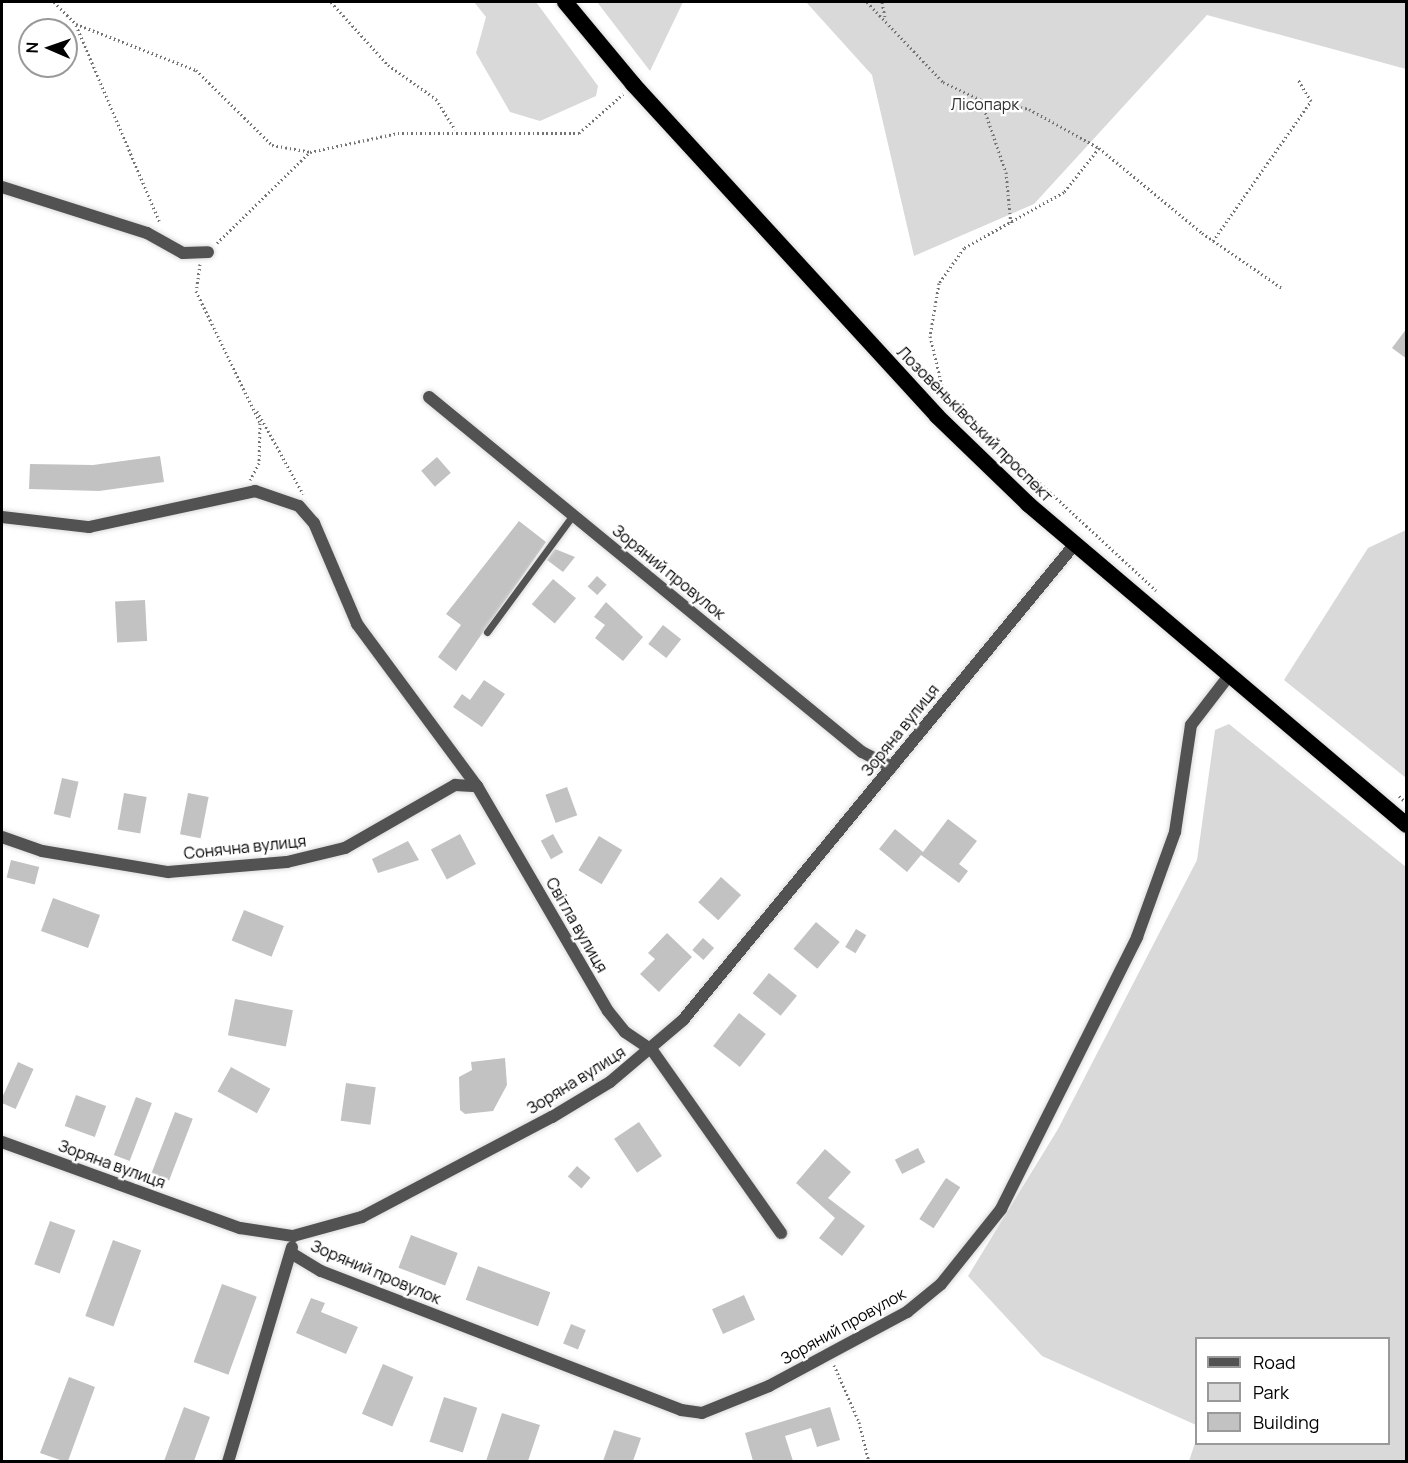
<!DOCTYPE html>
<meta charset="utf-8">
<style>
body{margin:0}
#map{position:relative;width:1408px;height:1463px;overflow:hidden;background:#fff;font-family:Manrope,sans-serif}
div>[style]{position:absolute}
.green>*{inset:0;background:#d9d9d9}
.building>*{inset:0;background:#c2c2c2;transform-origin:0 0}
.path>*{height:3px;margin-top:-1.5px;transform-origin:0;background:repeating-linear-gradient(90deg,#747474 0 1.5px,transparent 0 4.5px)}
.roads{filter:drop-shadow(0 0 2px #dbdbdb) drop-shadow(0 0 2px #dbdbdb)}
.service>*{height:7px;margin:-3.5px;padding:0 3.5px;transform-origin:3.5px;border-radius:3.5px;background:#525252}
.minor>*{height:12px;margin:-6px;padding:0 6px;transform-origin:6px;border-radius:6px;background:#525252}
.trunk>*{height:16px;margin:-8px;padding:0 8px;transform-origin:8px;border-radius:8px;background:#000}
span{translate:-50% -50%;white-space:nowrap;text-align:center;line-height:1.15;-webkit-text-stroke:4.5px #fff;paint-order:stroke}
.park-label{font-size:16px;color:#303030}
.street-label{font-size:16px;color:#000}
.frame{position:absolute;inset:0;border:3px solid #000;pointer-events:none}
.legend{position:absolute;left:1195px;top:1337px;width:195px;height:108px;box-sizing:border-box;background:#fff;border:2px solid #999;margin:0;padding:8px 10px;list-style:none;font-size:18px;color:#000}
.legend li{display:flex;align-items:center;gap:12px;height:30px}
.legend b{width:30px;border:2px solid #999}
.north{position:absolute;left:18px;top:18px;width:60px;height:60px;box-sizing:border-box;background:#fff;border:2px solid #999;border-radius:50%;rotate:272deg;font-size:16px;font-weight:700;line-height:24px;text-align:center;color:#000}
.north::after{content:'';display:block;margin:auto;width:21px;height:27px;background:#000;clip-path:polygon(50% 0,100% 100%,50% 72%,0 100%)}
</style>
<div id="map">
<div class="green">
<div style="clip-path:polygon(474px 2px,536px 2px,598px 86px,596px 96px,540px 121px,510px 112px,476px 53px,486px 17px)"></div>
<div style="clip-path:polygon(597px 2px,683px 2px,650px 71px)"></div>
<div style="clip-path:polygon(806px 2px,1406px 2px,1406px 69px,1207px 15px,1034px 204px,914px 256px,872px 75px)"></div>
<div style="clip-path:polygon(1406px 530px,1406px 778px,1284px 680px,1368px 548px)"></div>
<div style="clip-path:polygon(1229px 724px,1406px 867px,1406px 1461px,1189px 1461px,1196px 1440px,1388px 1444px,1388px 1338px,1196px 1338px,1196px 1425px,1042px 1356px,968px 1276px,1058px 1129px,1197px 860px,1215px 730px)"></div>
</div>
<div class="building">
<div style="clip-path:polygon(1407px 328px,1407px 359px,1392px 348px)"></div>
<div style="clip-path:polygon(160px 456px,164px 482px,99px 491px,29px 489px,30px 464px,93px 465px)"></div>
<div style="left:437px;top:457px;width:21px;height:21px;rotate:49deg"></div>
<div style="clip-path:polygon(519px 521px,546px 542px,456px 671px,438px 657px,461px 625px,446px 614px)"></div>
<div style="clip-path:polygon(555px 549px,575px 557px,563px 572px,547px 560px)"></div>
<div style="left:597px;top:576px;width:13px;height:14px;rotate:42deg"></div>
<div style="left:553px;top:579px;width:30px;height:33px;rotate:40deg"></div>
<div style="left:145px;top:600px;width:41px;height:30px;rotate:87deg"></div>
<div style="clip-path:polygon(606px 602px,643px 637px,623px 661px,595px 638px,605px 625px,594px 617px)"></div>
<div style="left:663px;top:625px;width:23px;height:24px;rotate:38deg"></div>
<div style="clip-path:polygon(484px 680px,505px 694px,482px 727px,453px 707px,462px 694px,470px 700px)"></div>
<div style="left:62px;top:778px;width:17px;height:37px;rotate:13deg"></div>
<div style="left:567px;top:787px;width:30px;height:23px;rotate:70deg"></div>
<div style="left:124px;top:793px;width:23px;height:37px;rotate:10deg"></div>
<div style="left:188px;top:793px;width:21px;height:42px;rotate:11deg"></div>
<div style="clip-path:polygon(948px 819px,977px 841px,959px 864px,968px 871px,959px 883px,921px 855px,907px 872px,879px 849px,895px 829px,923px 852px)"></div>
<div style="left:460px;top:834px;width:34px;height:33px;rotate:62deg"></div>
<div style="left:553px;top:834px;width:21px;height:14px;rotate:61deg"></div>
<div style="left:599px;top:836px;width:27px;height:40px;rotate:31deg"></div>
<div style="clip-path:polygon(408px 841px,419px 860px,378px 873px,372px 859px)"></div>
<div style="left:11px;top:860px;width:29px;height:18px;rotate:14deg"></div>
<div style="left:721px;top:877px;width:27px;height:34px;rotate:42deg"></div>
<div style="left:53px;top:898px;width:50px;height:35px;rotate:20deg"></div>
<div style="left:244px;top:910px;width:43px;height:33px;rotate:22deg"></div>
<div style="left:816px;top:922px;width:31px;height:35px;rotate:40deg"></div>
<div style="left:856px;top:929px;width:12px;height:21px;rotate:31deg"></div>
<div style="clip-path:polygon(667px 933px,692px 957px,659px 992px,640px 974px,655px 959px,648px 953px)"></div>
<div style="left:703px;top:938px;width:15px;height:16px;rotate:42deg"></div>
<div style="left:769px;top:973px;width:36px;height:26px;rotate:39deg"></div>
<div style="left:235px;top:999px;width:59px;height:37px;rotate:11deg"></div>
<div style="left:739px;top:1013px;width:34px;height:42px;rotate:38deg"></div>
<div style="clip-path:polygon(505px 1058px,507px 1085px,493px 1111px,465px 1114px,460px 1110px,459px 1077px,472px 1070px,471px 1062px)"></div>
<div style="left:18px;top:1062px;width:17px;height:44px;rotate:24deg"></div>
<div style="left:231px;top:1067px;width:45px;height:28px;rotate:29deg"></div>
<div style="left:346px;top:1083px;width:30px;height:38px;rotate:8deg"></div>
<div style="left:76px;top:1095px;width:32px;height:33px;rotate:20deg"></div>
<div style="left:136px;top:1097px;width:17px;height:62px;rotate:21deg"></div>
<div style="left:175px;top:1112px;width:19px;height:66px;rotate:21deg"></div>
<div style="left:639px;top:1122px;width:41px;height:30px;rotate:56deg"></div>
<div style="left:918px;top:1148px;width:16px;height:26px;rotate:63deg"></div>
<div style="clip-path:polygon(825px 1149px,851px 1172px,828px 1198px,865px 1226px,842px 1256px,819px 1238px,835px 1218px,796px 1183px)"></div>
<div style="left:577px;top:1166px;width:18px;height:14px;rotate:41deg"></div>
<div style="left:946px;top:1178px;width:17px;height:49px;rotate:33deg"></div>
<div style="left:50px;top:1221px;width:27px;height:46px;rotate:20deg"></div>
<div style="left:411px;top:1235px;width:50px;height:35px;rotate:21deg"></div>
<div style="left:113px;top:1240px;width:30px;height:81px;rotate:20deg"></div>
<div style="left:478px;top:1266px;width:77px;height:36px;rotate:20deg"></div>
<div style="left:222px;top:1284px;width:37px;height:83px;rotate:20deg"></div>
<div style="left:744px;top:1295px;width:27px;height:35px;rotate:66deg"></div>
<div style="clip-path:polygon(311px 1298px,325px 1303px,321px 1312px,358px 1327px,346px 1354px,296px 1333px)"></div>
<div style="left:571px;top:1324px;width:16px;height:21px;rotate:22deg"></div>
<div style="left:383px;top:1364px;width:33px;height:54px;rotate:23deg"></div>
<div style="clip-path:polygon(69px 1377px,95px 1387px,68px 1461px,63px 1461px,40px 1453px)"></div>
<div style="left:444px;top:1397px;width:35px;height:47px;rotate:18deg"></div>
<div style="clip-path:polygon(184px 1407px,210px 1417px,194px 1461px,164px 1461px)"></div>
<div style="clip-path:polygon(830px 1407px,840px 1440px,817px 1447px,811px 1428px,785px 1436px,793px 1461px,753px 1461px,745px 1433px)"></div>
<div style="clip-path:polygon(502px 1413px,540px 1425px,528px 1461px,486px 1461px)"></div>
<div style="clip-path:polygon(614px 1430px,641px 1438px,633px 1461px,603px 1461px)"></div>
</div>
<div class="path">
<div style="left:54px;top:2px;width:31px;rotate:45deg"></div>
<div style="left:76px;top:24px;width:129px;rotate:21deg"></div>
<div style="left:196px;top:70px;width:107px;rotate:44.6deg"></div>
<div style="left:272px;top:145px;width:39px;rotate:10deg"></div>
<div style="left:331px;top:2px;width:85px;rotate:47.9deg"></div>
<div style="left:388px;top:65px;width:59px;rotate:35.3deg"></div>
<div style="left:436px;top:99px;width:36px;rotate:58deg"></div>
<div style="left:867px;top:2px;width:110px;rotate:46.5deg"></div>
<div style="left:943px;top:82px;width:42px;rotate:25.3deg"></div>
<div style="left:981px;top:100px;width:49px;rotate:10.6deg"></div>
<div style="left:1029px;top:109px;width:80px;rotate:29.1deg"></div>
<div style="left:1099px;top:148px;width:134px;rotate:39.5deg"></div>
<div style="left:1202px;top:233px;width:97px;rotate:34.5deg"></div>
<div style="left:882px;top:2px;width:15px;rotate:79deg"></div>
<div style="left:76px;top:25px;width:215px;rotate:67deg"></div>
<div style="left:981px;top:100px;width:76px;rotate:70.9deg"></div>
<div style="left:1006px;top:172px;width:53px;rotate:84.6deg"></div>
<div style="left:1099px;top:148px;width:56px;rotate:128.5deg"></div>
<div style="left:1064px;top:192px;width:115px;rotate:150.8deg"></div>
<div style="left:964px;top:248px;width:43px;rotate:125.5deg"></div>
<div style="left:939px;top:283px;width:54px;rotate:99.6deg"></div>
<div style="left:930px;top:336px;width:60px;rotate:76.4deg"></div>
<div style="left:944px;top:394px;width:289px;rotate:42.8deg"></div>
<div style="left:1213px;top:241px;width:171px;rotate:-55deg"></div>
<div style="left:1311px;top:101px;width:26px;rotate:-121deg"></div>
<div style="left:217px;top:243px;width:130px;rotate:-44.4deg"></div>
<div style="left:310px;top:152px;width:90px;rotate:-12.2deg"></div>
<div style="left:398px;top:133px;width:181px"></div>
<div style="left:579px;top:133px;width:59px;rotate:-41.6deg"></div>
<div style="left:200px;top:264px;width:27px;rotate:98deg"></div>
<div style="left:196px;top:291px;width:147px;rotate:64.1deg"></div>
<div style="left:260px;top:423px;width:40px;rotate:91.4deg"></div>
<div style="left:259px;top:463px;width:19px;rotate:118deg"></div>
<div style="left:257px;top:411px;width:95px;rotate:61deg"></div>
<div style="left:1399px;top:796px;width:9px;rotate:41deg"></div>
<div style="left:834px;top:1365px;width:62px;rotate:66.3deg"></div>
<div style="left:859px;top:1422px;width:41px;rotate:76deg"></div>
</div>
<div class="roads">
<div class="service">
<div style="left:487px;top:632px;width:145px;rotate:-53.7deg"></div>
</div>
<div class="minor">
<div style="left:2px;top:187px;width:152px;rotate:17.6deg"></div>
<div style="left:147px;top:233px;width:41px;rotate:29.1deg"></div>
<div style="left:183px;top:253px;width:25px;rotate:-2deg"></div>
<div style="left:429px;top:397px;width:560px;rotate:39.35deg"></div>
<div style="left:862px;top:752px;width:33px;rotate:27deg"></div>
<div style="left:2px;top:517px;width:88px;rotate:6.6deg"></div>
<div style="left:89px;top:527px;width:170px;rotate:-12.2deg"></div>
<div style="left:255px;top:491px;width:46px;rotate:18.8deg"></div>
<div style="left:299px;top:506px;width:23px;rotate:49deg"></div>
<div style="left:314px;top:523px;width:110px;rotate:66.9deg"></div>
<div style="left:357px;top:624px;width:202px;rotate:53.5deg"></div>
<div style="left:477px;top:786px;width:260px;rotate:59.8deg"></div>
<div style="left:608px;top:1011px;width:27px;rotate:51deg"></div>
<div style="left:625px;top:1032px;width:32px;rotate:34deg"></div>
<div style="left:652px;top:1050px;width:224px;rotate:54.8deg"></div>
<div style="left:2px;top:837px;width:42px;rotate:19.3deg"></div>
<div style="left:42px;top:851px;width:128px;rotate:9.5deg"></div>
<div style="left:168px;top:872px;width:119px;rotate:-4.8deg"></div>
<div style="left:287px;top:862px;width:60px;rotate:-13.6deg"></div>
<div style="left:345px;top:848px;width:127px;rotate:-29.8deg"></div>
<div style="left:455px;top:785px;width:22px;rotate:3deg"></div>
<div style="left:2px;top:1142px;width:253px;rotate:19.9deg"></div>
<div style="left:240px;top:1228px;width:54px;rotate:8.6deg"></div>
<div style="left:293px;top:1236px;width:72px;rotate:-15.4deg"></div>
<div style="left:362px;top:1217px;width:215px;rotate:-27.8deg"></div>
<div style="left:552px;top:1117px;width:68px;rotate:-31.1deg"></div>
<div style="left:610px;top:1082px;width:96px;rotate:-40.3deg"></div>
<div style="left:683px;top:1020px;width:617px;rotate:-50.53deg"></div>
<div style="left:291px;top:1253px;width:35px;rotate:31deg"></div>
<div style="left:321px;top:1271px;width:386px;rotate:21.1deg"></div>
<div style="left:681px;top:1410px;width:21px;rotate:8deg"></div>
<div style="left:702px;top:1413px;width:72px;rotate:-21.9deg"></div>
<div style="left:769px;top:1386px;width:157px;rotate:-28.2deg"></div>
<div style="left:907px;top:1312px;width:44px;rotate:-39.5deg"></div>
<div style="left:941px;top:1284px;width:96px;rotate:-51.3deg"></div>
<div style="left:1001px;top:1209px;width:304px;rotate:-63.4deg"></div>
<div style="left:1137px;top:937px;width:112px;rotate:-70.1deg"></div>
<div style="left:1175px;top:832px;width:108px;rotate:-81.5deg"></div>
<div style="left:1191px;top:725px;width:61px;rotate:-52.4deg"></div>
<div style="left:228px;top:1462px;width:224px;rotate:-73.4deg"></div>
</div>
<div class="trunk">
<div style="left:565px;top:2px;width:107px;rotate:50.3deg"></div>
<div style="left:633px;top:84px;width:450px;rotate:47.5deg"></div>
<div style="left:937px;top:416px;width:127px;rotate:44deg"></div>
<div style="left:1028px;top:504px;width:496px;rotate:40.3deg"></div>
</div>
</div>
<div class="park-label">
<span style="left:985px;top:104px">Лісопарк</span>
</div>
<div class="street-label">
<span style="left:975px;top:424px;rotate:45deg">Лозовеньківський проспект</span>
<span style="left:669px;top:572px;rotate:39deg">Зоряний провулок</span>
<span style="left:900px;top:730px;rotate:-51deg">Зоряна вулиця</span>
<span style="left:245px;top:847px;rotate:-6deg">Сонячна вулиця</span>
<span style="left:577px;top:925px;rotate:60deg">Світла вулиця</span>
<span style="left:576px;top:1080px;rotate:-32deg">Зоряна вулиця</span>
<span style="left:112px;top:1164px;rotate:20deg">Зоряна вулиця</span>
<span style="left:376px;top:1272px;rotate:23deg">Зоряний провулок</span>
<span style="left:843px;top:1326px;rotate:-29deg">Зоряний провулок</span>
</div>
<div class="frame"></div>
<ul class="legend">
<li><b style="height:8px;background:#525252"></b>Road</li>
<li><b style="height:16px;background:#d9d9d9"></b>Park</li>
<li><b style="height:16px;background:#c2c2c2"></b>Building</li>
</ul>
<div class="north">N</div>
</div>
